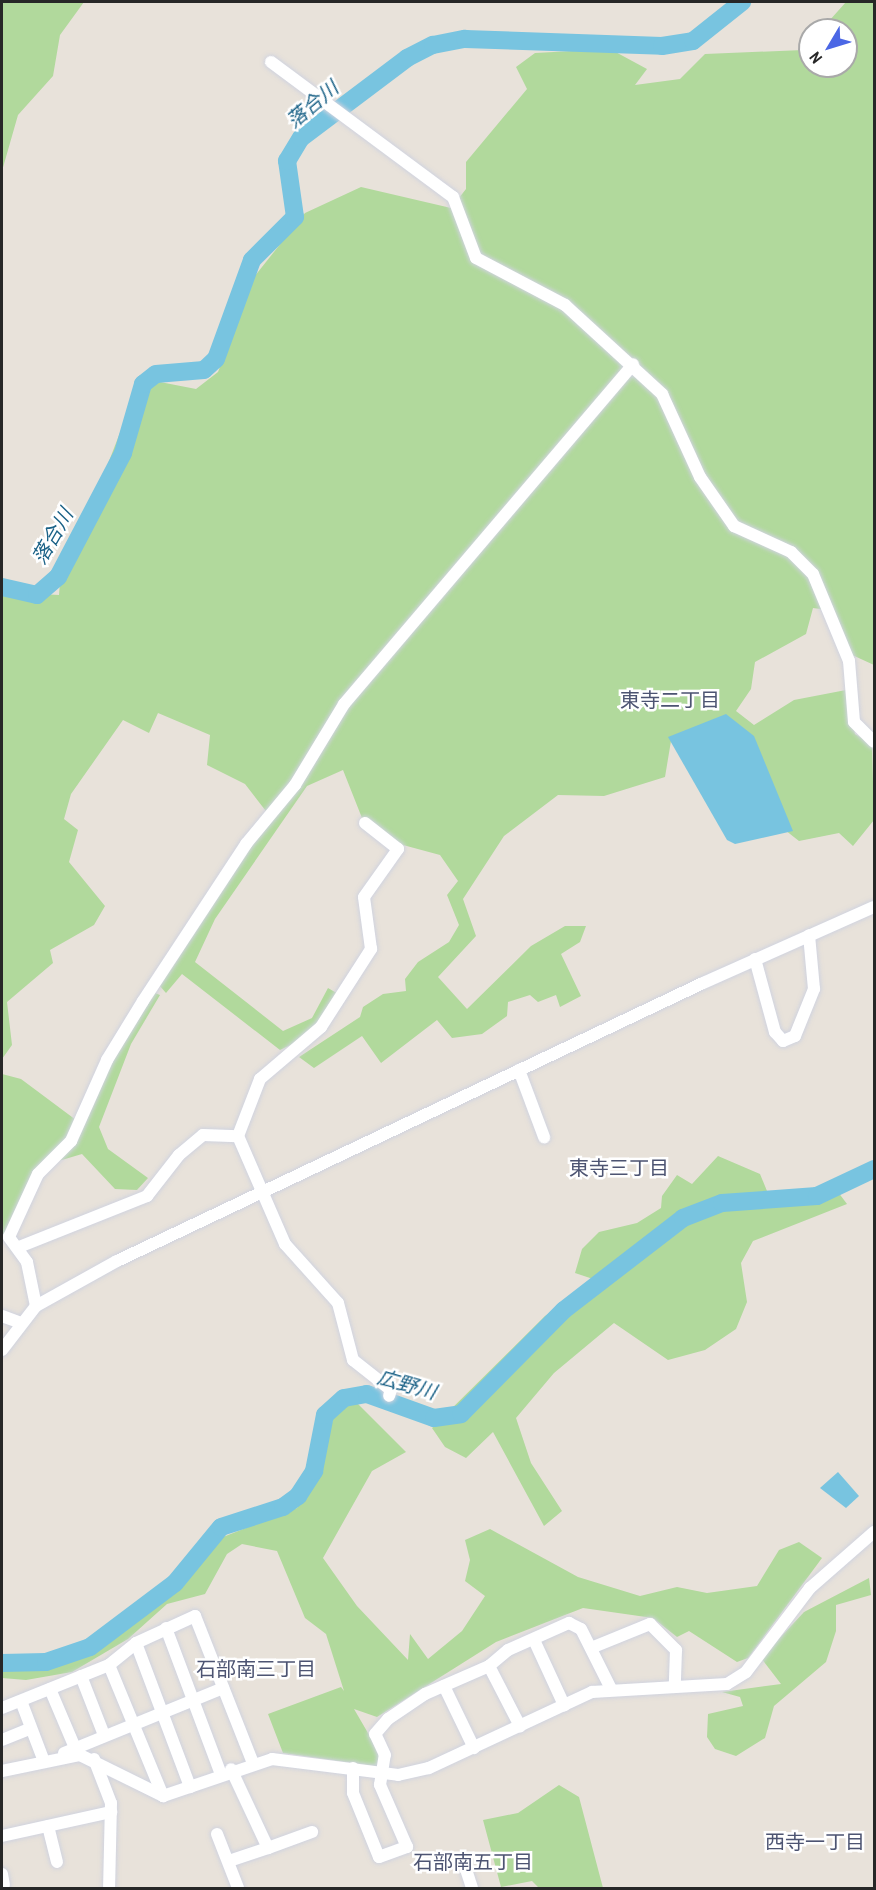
<!DOCTYPE html>
<meta charset="utf-8">
<style>
body{margin:0}
#map{position:relative;width:876px;height:1890px;overflow:hidden;background:#e8e2da;font-family:"Archivo Narrow","Noto Sans JP",sans-serif}
div>[style]{position:absolute}
.green>*{inset:0;background:#b1d99c}
.water>*{inset:0;background:#78c4e0}
.river>*{height:18px;margin:-9px;padding:0 9px;transform-origin:9px;border-radius:9px;background:#78c4e0}
.roads{filter:drop-shadow(0 0 2px #d0d3df) drop-shadow(0 0 2px #d0d3df)}
.minor>*{height:12px;margin:-6px;padding:0 6px;transform-origin:6px;border-radius:6px;background:#fff}
span{translate:-50% -50%;white-space:nowrap;text-align:center;line-height:1.15;-webkit-text-stroke:5px #fff;paint-order:stroke}
.water-label{font-size:20px;color:#1b6287;font-style:italic}
.neighbourhood-label{font-size:20px;color:#4d5472}
.frame{position:absolute;inset:0;border:3px solid #272727;pointer-events:none}
.north{position:absolute;left:798px;top:18px;width:60px;height:60px;box-sizing:border-box;background:#fff;border:2px solid #a9a9a9;border-radius:50%;rotate:232deg;font-size:16px;font-weight:700;line-height:24px;text-align:center;color:#272727}
.north::after{content:'';display:block;margin:auto;width:21px;height:27px;background:#4b67e5;clip-path:polygon(50% 0,100% 100%,50% 72%,0 100%)}
</style>
<div id="map">
<div class="green">
<div style="clip-path:polygon(2px 2px,84px 2px,60px 35px,53px 76px,18px 115px,2px 171px)"></div>
<div style="clip-path:polygon(846px 2px,874px 2px,874px 665px,850px 654px,828px 610px,813px 608px,806px 634px,755px 662px,751px 689px,736px 711px,754px 725px,794px 700px,846px 690px,855px 734px,872px 744px,874px 820px,853px 846px,839px 833px,799px 841px,671px 741px,665px 777px,604px 796px,558px 795px,504px 836px,463px 899px,476px 936px,438px 977px,467px 1009px,531px 946px,565px 926px,586px 926px,580px 942px,561px 954px,581px 996px,560px 1007px,556px 995px,538px 1002px,530px 995px,508px 1002px,507px 1016px,482px 1034px,452px 1038px,437px 1020px,381px 1063px,362px 1036px,314px 1068px,299px 1057px,360px 1017px,363px 1007px,383px 994px,406px 991px,405px 979px,418px 962px,449px 942px,459px 925px,447px 895px,458px 881px,440px 855px,403px 845px,362px 818px,343px 770px,307px 786px,215px 919px,195px 962px,283px 1031px,312px 1018px,328px 988px,340px 995px,324px 1029px,280px 1050px,182px 974px,166px 993px,159px 985px,269px 815px,245px 784px,207px 765px,210px 735px,158px 713px,149px 733px,123px 720px,71px 794px,64px 819px,78px 830px,69px 862px,105px 906px,94px 925px,50px 950px,53px 963px,7px 1002px,12px 1045px,2px 1059px,2px 592px,59px 595px,62px 555px,99px 487px,138px 386px,160px 382px,196px 389px,218px 372px,254px 277px,305px 213px,361px 187px,451px 208px,466px 189px,466px 162px,527px 89px,516px 67px,535px 53px,610px 49px,647px 69px,635px 85px,680px 79px,705px 54px,803px 50px,810px 42px,810px 66px,846px 66px,846px 30px,821px 30px)"></div>
<div style="clip-path:polygon(155px 993px,160px 995px,131px 1044px,99px 1127px,108px 1149px,148px 1178px,137px 1190px,115px 1189px,82px 1154px,38px 1167px,8px 1236px,2px 1234px,2px 1074px,21px 1079px,76px 1120px)"></div>
<div style="clip-path:polygon(718px 1156px,760px 1174px,767px 1191px,807px 1194px,832px 1184px,847px 1204px,753px 1241px,741px 1263px,747px 1302px,736px 1329px,705px 1350px,668px 1360px,614px 1323px,554px 1373px,516px 1418px,531px 1463px,562px 1511px,544px 1526px,493px 1432px,466px 1458px,445px 1447px,432px 1428px,545px 1316px,596px 1280px,575px 1273px,582px 1249px,599px 1232px,637px 1223px,661px 1208px,662px 1196px,677px 1175px,692px 1184px)"></div>
<div style="clip-path:polygon(356px 1402px,406px 1452px,372px 1471px,323px 1558px,357px 1606px,408px 1660px,410px 1634px,428px 1659px,462px 1631px,485px 1596px,465px 1581px,470px 1560px,465px 1540px,490px 1529px,578px 1577px,640px 1596px,677px 1587px,707px 1593px,757px 1586px,779px 1550px,799px 1542px,822px 1558px,748px 1658px,737px 1662px,689px 1631px,677px 1637px,653px 1618px,583px 1608px,496px 1642px,377px 1717px,354px 1709px,382px 1757px,380px 1767px,283px 1753px,268px 1714px,341px 1687px,344px 1691px,326px 1634px,305px 1618px,277px 1551px,242px 1544px,227px 1554px,205px 1594px,167px 1604px,128px 1639px,72px 1672px,26px 1680px,2px 1678px,2px 1669px,29px 1670px,83px 1655px,133px 1624px,184px 1580px,213px 1541px,297px 1508px,316px 1479px,335px 1412px)"></div>
<div style="clip-path:polygon(869px 1578px,871px 1595px,836px 1605px,836px 1631px,826px 1662px,774px 1706px,765px 1738px,736px 1756px,715px 1749px,707px 1737px,708px 1714px,743px 1706px,740px 1697px,722px 1692px,781px 1684px,761px 1658px,804px 1612px)"></div>
<div style="clip-path:polygon(559px 1785px,579px 1797px,603px 1888px,539px 1888px,532px 1881px,501px 1887px,483px 1820px,518px 1813px)"></div>
</div>
<div class="water">
<div style="clip-path:polygon(726px 714px,754px 736px,793px 831px,735px 844px,727px 840px,668px 737px)"></div>
<div style="clip-path:polygon(838px 1472px,859px 1496px,846px 1508px,820px 1488px)"></div>
</div>
<div class="river">
<div style="left:2px;top:587px;width:36px;rotate:13deg"></div>
<div style="left:37px;top:595px;width:28px;rotate:-41deg"></div>
<div style="left:58px;top:577px;width:140px;rotate:-62.3deg"></div>
<div style="left:123px;top:453px;width:72px;rotate:-73.8deg"></div>
<div style="left:143px;top:384px;width:16px;rotate:-38deg"></div>
<div style="left:156px;top:374px;width:48px;rotate:-4.8deg"></div>
<div style="left:204px;top:370px;width:16px;rotate:-43deg"></div>
<div style="left:216px;top:359px;width:105px;rotate:-70deg"></div>
<div style="left:252px;top:260px;width:61px;rotate:-45deg"></div>
<div style="left:295px;top:217px;width:57px;rotate:-98.1deg"></div>
<div style="left:287px;top:161px;width:27px;rotate:-59deg"></div>
<div style="left:301px;top:138px;width:133px;rotate:-37deg"></div>
<div style="left:407px;top:58px;width:29px;rotate:-27deg"></div>
<div style="left:433px;top:45px;width:33px;rotate:-11deg"></div>
<div style="left:465px;top:39px;width:197px;rotate:2deg"></div>
<div style="left:662px;top:46px;width:31px;rotate:-9deg"></div>
<div style="left:693px;top:41px;width:63px;rotate:-38.5deg"></div>
<div style="left:2px;top:1663px;width:44px;rotate:-1.3deg"></div>
<div style="left:46px;top:1662px;width:46px;rotate:-18.8deg"></div>
<div style="left:90px;top:1647px;width:106px;rotate:-37deg"></div>
<div style="left:175px;top:1583px;width:72px;rotate:-50.6deg"></div>
<div style="left:221px;top:1527px;width:65px;rotate:-17.9deg"></div>
<div style="left:283px;top:1507px;width:19px;rotate:-36deg"></div>
<div style="left:298px;top:1496px;width:30px;rotate:-57deg"></div>
<div style="left:314px;top:1471px;width:57px;rotate:-78.9deg"></div>
<div style="left:325px;top:1415px;width:25px;rotate:-42deg"></div>
<div style="left:344px;top:1398px;width:23px;rotate:-10deg"></div>
<div style="left:367px;top:1394px;width:71px;rotate:19.7deg"></div>
<div style="left:434px;top:1418px;width:27px;rotate:-8deg"></div>
<div style="left:461px;top:1414px;width:146px;rotate:-45.3deg"></div>
<div style="left:564px;top:1310px;width:150px;rotate:-37.7deg"></div>
<div style="left:683px;top:1218px;width:42px;rotate:-21deg"></div>
<div style="left:722px;top:1203px;width:95px;rotate:-4.2deg"></div>
<div style="left:817px;top:1196px;width:63px;rotate:-25.3deg"></div>
</div>
<div class="roads">
<div class="minor">
<div style="left:271px;top:62px;width:227px;rotate:36.6deg"></div>
<div style="left:453px;top:197px;width:65px;rotate:69.3deg"></div>
<div style="left:476px;top:258px;width:101px;rotate:27.8deg"></div>
<div style="left:565px;top:305px;width:132px;rotate:42.5deg"></div>
<div style="left:662px;top:394px;width:91px;rotate:65.4deg"></div>
<div style="left:700px;top:477px;width:60px;rotate:55.2deg"></div>
<div style="left:734px;top:526px;width:63px;rotate:24.5deg"></div>
<div style="left:791px;top:552px;width:31px;rotate:45deg"></div>
<div style="left:813px;top:574px;width:94px;rotate:67.5deg"></div>
<div style="left:849px;top:661px;width:61px;rotate:85.3deg"></div>
<div style="left:854px;top:722px;width:28px;rotate:45deg"></div>
<div style="left:755px;top:959px;width:76px;rotate:74.7deg"></div>
<div style="left:775px;top:1032px;width:12px;rotate:48deg"></div>
<div style="left:783px;top:1041px;width:13px;rotate:-23deg"></div>
<div style="left:795px;top:1036px;width:51px;rotate:-68deg"></div>
<div style="left:814px;top:989px;width:54px;rotate:-95.3deg"></div>
<div style="left:519px;top:1070px;width:72px;rotate:69.5deg"></div>
<div style="left:238px;top:1136px;width:61px;rotate:-68.9deg"></div>
<div style="left:260px;top:1079px;width:80px;rotate:-40.4deg"></div>
<div style="left:321px;top:1027px;width:93px;rotate:-57.3deg"></div>
<div style="left:371px;top:949px;width:52px;rotate:-97.7deg"></div>
<div style="left:364px;top:897px;width:59px;rotate:-54.7deg"></div>
<div style="left:398px;top:849px;width:42px;rotate:-141.8deg"></div>
<div style="left:238px;top:1136px;width:118px;rotate:66.5deg"></div>
<div style="left:285px;top:1244px;width:79px;rotate:48.1deg"></div>
<div style="left:338px;top:1303px;width:59px;rotate:75.3deg"></div>
<div style="left:353px;top:1360px;width:48px;rotate:38.3deg"></div>
<div style="left:391px;top:1390px;width:6px;rotate:108deg"></div>
<div style="left:19px;top:1247px;width:138px;rotate:-21.7deg"></div>
<div style="left:147px;top:1196px;width:52px;rotate:-52deg"></div>
<div style="left:179px;top:1155px;width:31px;rotate:-40deg"></div>
<div style="left:203px;top:1135px;width:35px;rotate:2deg"></div>
<div style="left:36px;top:1306px;width:45px;rotate:-101.6deg"></div>
<div style="left:27px;top:1262px;width:31px;rotate:-126deg"></div>
<div style="left:9px;top:1237px;width:69px;rotate:-65.3deg"></div>
<div style="left:38px;top:1174px;width:47px;rotate:-45deg"></div>
<div style="left:71px;top:1141px;width:89px;rotate:-66deg"></div>
<div style="left:107px;top:1060px;width:69px;rotate:-58.6deg"></div>
<div style="left:143px;top:1001px;width:188px;rotate:-56.7deg"></div>
<div style="left:246px;top:844px;width:77px;rotate:-50.3deg"></div>
<div style="left:295px;top:785px;width:95px;rotate:-58.8deg"></div>
<div style="left:344px;top:704px;width:446px;rotate:-49.6deg"></div>
<div style="left:2px;top:1316px;width:20px;rotate:20deg"></div>
<div style="left:2px;top:1350px;width:56px;rotate:-52.3deg"></div>
<div style="left:36px;top:1306px;width:93px;rotate:-29.1deg"></div>
<div style="left:117px;top:1261px;width:649px;rotate:-25.38deg"></div>
<div style="left:703px;top:983px;width:187px;rotate:-24deg"></div>
<div style="left:166px;top:1628px;width:156px;rotate:69.4deg"></div>
<div style="left:534px;top:1640px;width:72px;rotate:65.2deg"></div>
<div style="left:136px;top:1643px;width:154px;rotate:69.4deg"></div>
<div style="left:591px;top:1648px;width:64px;rotate:-22.1deg"></div>
<div style="left:650px;top:1624px;width:37px;rotate:45deg"></div>
<div style="left:676px;top:1650px;width:37px;rotate:92deg"></div>
<div style="left:109px;top:1665px;width:142px;rotate:67.6deg"></div>
<div style="left:489px;top:1666px;width:68px;rotate:62.7deg"></div>
<div style="left:81px;top:1676px;width:63px;rotate:68.7deg"></div>
<div style="left:444px;top:1686px;width:69px;rotate:64.2deg"></div>
<div style="left:50px;top:1689px;width:64px;rotate:67deg"></div>
<div style="left:21px;top:1701px;width:62px;rotate:69.2deg"></div>
<div style="left:2px;top:1708px;width:115px;rotate:-21.9deg"></div>
<div style="left:109px;top:1665px;width:35px;rotate:-39deg"></div>
<div style="left:136px;top:1643px;width:65px;rotate:-24.6deg"></div>
<div style="left:195px;top:1616px;width:158px;rotate:68.5deg"></div>
<div style="left:2px;top:1740px;width:31px;rotate:-22deg"></div>
<div style="left:64px;top:1753px;width:172px;rotate:-22.2deg"></div>
<div style="left:94px;top:1759px;width:47px;rotate:68.9deg"></div>
<div style="left:111px;top:1803px;width:85px;rotate:91.3deg"></div>
<div style="left:353px;top:1768px;width:25px;rotate:90deg"></div>
<div style="left:353px;top:1793px;width:69px;rotate:67.9deg"></div>
<div style="left:379px;top:1857px;width:30px;rotate:-20deg"></div>
<div style="left:407px;top:1847px;width:68px;rotate:-113.5deg"></div>
<div style="left:380px;top:1785px;width:30px;rotate:-81deg"></div>
<div style="left:385px;top:1755px;width:23px;rotate:-115deg"></div>
<div style="left:375px;top:1734px;width:20px;rotate:-49deg"></div>
<div style="left:388px;top:1719px;width:45px;rotate:-34deg"></div>
<div style="left:425px;top:1694px;width:70px;rotate:-23.6deg"></div>
<div style="left:489px;top:1666px;width:25px;rotate:-40deg"></div>
<div style="left:508px;top:1650px;width:67px;rotate:-23.9deg"></div>
<div style="left:569px;top:1623px;width:13px;rotate:27deg"></div>
<div style="left:581px;top:1629px;width:67px;rotate:63.4deg"></div>
<div style="left:2px;top:1771px;width:80px;rotate:-11.6deg"></div>
<div style="left:80px;top:1755px;width:93px;rotate:26.3deg"></div>
<div style="left:163px;top:1796px;width:115px;rotate:-18.7deg"></div>
<div style="left:272px;top:1759px;width:127px;rotate:7.2deg"></div>
<div style="left:398px;top:1775px;width:32px;rotate:-13deg"></div>
<div style="left:429px;top:1768px;width:180px;rotate:-25deg"></div>
<div style="left:592px;top:1692px;width:135px;rotate:-3.4deg"></div>
<div style="left:727px;top:1684px;width:22px;rotate:-32deg"></div>
<div style="left:746px;top:1672px;width:106px;rotate:-52.7deg"></div>
<div style="left:810px;top:1588px;width:85px;rotate:-41.2deg"></div>
<div style="left:48px;top:1826px;width:37px;rotate:76deg"></div>
<div style="left:217px;top:1834px;width:58px;rotate:68.7deg"></div>
<div style="left:2px;top:1836px;width:112px;rotate:-12.4deg"></div>
<div style="left:268px;top:1848px;width:47px;rotate:-20deg"></div>
<div style="left:463px;top:1860px;width:29px;rotate:72deg"></div>
<div style="left:229px;top:1861px;width:41px;rotate:-18.4deg"></div>
<div style="left:268px;top:1848px;width:87px;rotate:-115.1deg"></div>
<div style="left:2px;top:1874px;width:11px;rotate:80deg"></div>
</div>
</div>
<div class="water-label">
<span style="left:312px;top:104px;rotate:-40deg">落合川</span>
<span style="left:52px;top:536px;rotate:-60deg">落合川</span>
<span style="left:407px;top:1384px;rotate:16deg">広野川</span>
</div>
<div class="neighbourhood-label">
<span style="left:670px;top:699px">東寺二丁目</span>
<span style="left:619px;top:1167px">東寺三丁目</span>
<span style="left:256px;top:1668px">石部南三丁目</span>
<span style="left:815px;top:1841px">西寺一丁目</span>
<span style="left:473px;top:1861px">石部南五丁目</span>
</div>
<div class="frame"></div>
<div class="north">N</div>
</div>
